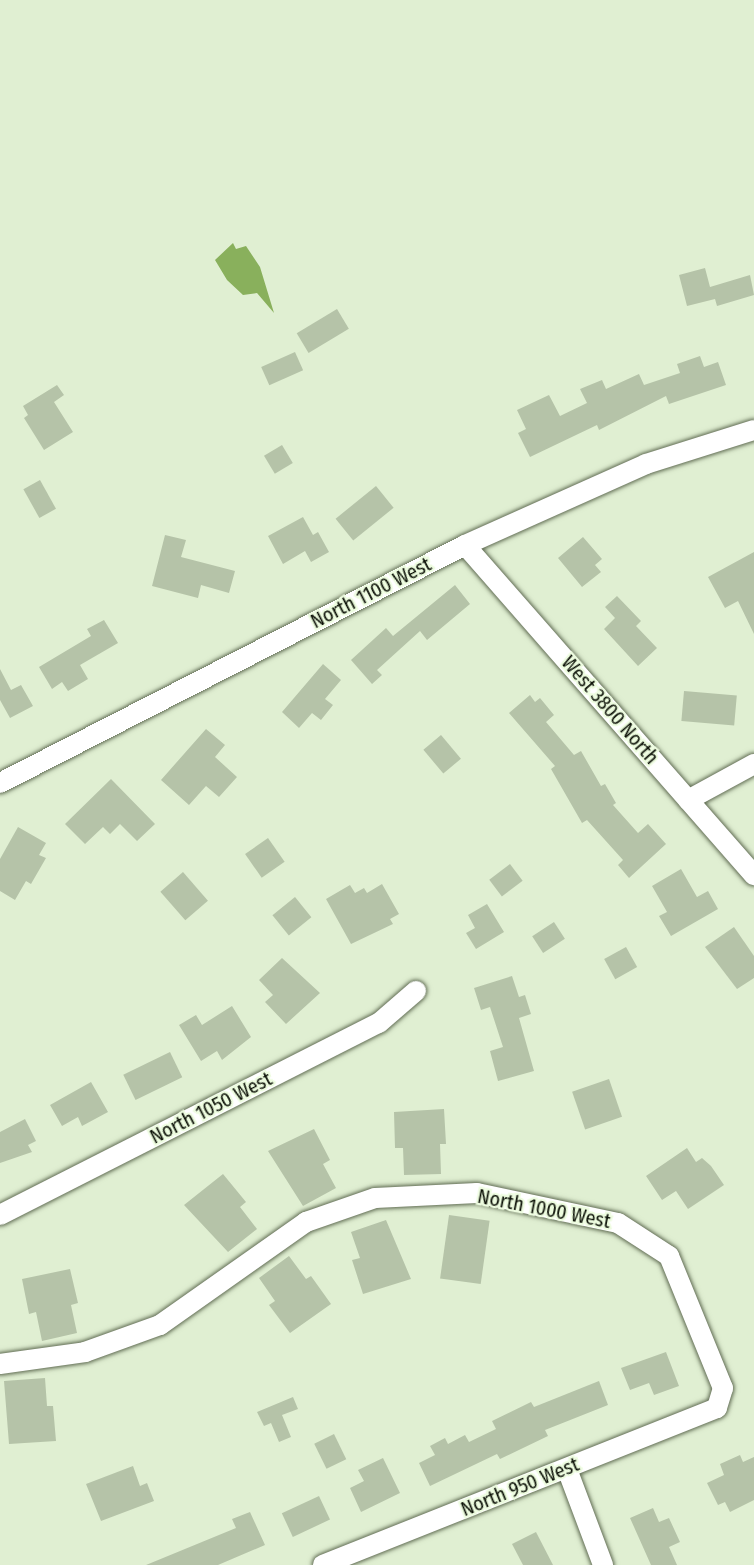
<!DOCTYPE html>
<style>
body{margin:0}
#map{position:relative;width:754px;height:1565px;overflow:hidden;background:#e0efd2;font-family:"Fira Sans Condensed",sans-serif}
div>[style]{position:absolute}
.water>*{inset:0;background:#89b05c}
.building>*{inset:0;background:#b5c3a8;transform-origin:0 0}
.roads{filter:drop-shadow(0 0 2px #616d54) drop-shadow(0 0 2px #616d54)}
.street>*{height:20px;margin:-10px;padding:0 10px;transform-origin:10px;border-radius:10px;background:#fff}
span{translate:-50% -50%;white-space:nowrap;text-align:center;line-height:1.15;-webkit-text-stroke:4.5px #edfcdf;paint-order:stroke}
.street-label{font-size:20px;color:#0c1107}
</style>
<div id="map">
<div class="water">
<div style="clip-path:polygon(233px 243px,236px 249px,246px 246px,260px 267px,274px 313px,257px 293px,243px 295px,227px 280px,215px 260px)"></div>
</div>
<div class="building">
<div style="clip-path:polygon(705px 268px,710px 287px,750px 275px,754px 295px,717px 306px,715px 299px,687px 306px,679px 275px)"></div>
<div style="left:337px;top:309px;width:23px;height:47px;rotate:59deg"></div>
<div style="left:295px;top:352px;width:20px;height:37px;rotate:66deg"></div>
<div style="clip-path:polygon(700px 356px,704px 367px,718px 362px,726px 385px,669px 404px,666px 396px,599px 430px,597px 425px,530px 457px,518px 433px,526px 429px,517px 410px,549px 395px,560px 416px,587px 403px,580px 389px,602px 380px,606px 389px,639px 374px,644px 385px,680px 373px,677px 364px)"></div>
<div style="clip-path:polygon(57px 385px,64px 395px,54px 402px,73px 432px,44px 450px,24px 418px,28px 415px,23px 406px)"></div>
<div style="left:282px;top:445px;width:21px;height:21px;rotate:59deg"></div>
<div style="left:40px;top:480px;width:33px;height:19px;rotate:61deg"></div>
<div style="left:376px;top:486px;width:28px;height:52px;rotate:51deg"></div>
<div style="clip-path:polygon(303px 517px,313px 535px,318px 532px,329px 552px,311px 562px,305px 551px,283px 564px,268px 536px)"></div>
<div style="clip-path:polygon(165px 535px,186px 540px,181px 557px,235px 571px,229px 593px,201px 585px,198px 598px,152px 586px)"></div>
<div style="clip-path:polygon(583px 537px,602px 559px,595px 565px,601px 572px,582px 587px,558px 558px)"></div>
<div style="clip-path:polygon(754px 552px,754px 634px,738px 601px,725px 608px,708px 577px)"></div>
<div style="clip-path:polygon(455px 585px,470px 604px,427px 640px,420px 631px,377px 670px,382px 675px,372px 684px,351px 660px,386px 628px,393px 636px)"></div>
<div style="clip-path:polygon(617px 596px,641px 621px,636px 626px,657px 648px,638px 666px,604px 629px,615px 618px,605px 607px)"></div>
<div style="clip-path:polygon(104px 620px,118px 643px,80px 665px,88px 679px,68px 691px,62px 682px,52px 689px,39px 667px,91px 636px,87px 629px)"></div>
<div style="clip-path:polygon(323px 664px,341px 680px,325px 699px,333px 705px,321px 720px,312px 713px,299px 728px,282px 712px)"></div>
<div style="clip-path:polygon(0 669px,11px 690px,21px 685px,33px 706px,10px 718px,0 700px)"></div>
<div style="left:684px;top:691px;width:53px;height:30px;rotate:5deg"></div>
<div style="clip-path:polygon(530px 695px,535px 702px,540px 698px,554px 715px,546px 722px,574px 755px,581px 751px,601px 786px,605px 784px,616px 803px,613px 805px,638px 833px,648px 824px,666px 844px,629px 878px,618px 865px,623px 860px,587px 820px,582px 823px,551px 769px,555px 766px,509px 713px)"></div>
<div style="clip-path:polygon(206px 729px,225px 745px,215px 757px,237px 777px,219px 797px,206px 786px,189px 805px,161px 780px)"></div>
<div style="left:441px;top:735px;width:31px;height:23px;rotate:50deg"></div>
<div style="clip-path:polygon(111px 779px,155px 824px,137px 841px,120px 824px,110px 834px,103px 827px,85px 844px,65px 824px)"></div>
<div style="clip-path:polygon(18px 827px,46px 843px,39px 855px,46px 858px,31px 884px,26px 881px,15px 900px,0 891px,0 859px)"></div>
<div style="left:268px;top:838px;width:29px;height:28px;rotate:55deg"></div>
<div style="left:510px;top:864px;width:21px;height:26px;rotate:53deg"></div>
<div style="clip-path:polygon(681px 869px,697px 897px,708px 891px,718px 909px,671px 936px,659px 916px,667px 912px,652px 886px)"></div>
<div style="left:183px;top:872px;width:38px;height:30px;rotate:49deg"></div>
<div style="clip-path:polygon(382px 884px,399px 914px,390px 919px,393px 924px,351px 944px,326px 899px,350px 885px,355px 893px,364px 888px,367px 893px)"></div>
<div style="left:295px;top:897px;width:26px;height:29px;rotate:51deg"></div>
<div style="clip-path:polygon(487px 904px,504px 932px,476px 949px,466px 933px,475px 928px,468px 915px)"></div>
<div style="left:554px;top:922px;width:20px;height:26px;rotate:57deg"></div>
<div style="clip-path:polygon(734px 927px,754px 956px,754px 978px,737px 989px,705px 947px)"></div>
<div style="left:626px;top:947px;width:23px;height:25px;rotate:61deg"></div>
<div style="clip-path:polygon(282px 958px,320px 993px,286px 1024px,265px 1002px,273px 995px,259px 980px)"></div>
<div style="clip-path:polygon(512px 976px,519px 997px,525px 995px,531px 1014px,519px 1018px,534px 1071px,498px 1081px,490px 1051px,503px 1047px,490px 1007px,481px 1010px,474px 988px)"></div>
<div style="clip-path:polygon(232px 1006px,251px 1037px,222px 1060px,217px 1051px,201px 1061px,179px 1025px,196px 1015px,202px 1025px)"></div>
<div style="left:170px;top:1052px;width:28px;height:52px;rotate:64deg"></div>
<div style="left:609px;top:1079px;width:40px;height:39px;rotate:71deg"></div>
<div style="clip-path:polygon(91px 1082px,108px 1112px,82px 1126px,78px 1117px,62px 1126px,50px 1105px)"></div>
<div style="clip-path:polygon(444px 1109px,446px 1144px,440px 1144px,441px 1174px,404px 1175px,403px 1148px,395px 1148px,394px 1112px)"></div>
<div style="clip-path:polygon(25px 1119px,36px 1141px,28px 1145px,32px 1152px,0 1163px,0 1132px)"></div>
<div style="clip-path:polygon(314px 1129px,330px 1160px,323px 1164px,336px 1188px,303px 1206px,268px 1151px)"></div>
<div style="clip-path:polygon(687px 1148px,696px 1162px,702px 1158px,711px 1166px,724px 1185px,688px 1209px,676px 1191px,662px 1200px,646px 1176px)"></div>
<div style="clip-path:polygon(223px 1174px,246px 1202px,240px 1207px,257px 1229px,228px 1252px,184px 1205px)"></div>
<div style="left:449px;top:1215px;width:41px;height:64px;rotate:8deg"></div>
<div style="clip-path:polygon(386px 1220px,411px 1279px,363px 1294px,352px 1260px,360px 1258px,351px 1232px)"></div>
<div style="clip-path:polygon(289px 1256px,306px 1279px,311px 1276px,331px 1304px,290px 1333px,269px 1305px,275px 1301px,259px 1278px)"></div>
<div style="clip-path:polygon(70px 1269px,78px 1303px,71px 1305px,77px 1333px,42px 1341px,36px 1312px,29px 1314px,22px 1279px)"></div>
<div style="clip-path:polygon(666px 1352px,679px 1386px,654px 1395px,649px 1383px,630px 1390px,621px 1368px)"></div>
<div style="clip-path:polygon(45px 1378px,47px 1406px,53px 1406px,56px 1441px,9px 1444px,4px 1381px)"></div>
<div style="clip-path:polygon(599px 1381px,608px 1405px,545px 1430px,548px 1436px,500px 1459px,497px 1454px,430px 1486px,419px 1463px,435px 1455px,430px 1446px,445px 1438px,448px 1444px,465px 1435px,469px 1442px,496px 1429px,492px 1421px,531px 1402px,534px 1407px)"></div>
<div style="clip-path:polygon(293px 1397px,298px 1409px,282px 1415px,291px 1437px,279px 1442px,271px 1423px,264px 1426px,257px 1412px)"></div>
<div style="left:334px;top:1434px;width:28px;height:22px;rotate:64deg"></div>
<div style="clip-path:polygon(740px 1455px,743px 1462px,754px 1457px,754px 1500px,730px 1512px,725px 1502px,718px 1505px,707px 1483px,724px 1475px,720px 1464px)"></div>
<div style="clip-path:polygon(383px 1458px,400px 1493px,361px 1512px,350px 1488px,364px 1481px,358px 1470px)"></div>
<div style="clip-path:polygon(133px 1466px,140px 1486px,147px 1483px,154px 1501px,101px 1521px,86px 1484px)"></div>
<div style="left:319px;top:1496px;width:26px;height:41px;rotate:65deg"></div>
<div style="clip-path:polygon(653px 1508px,659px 1522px,669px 1518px,680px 1542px,669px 1547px,677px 1565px,651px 1565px,630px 1518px)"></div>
<div style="clip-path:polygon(250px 1512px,265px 1545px,218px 1565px,146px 1565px,236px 1528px,232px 1519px)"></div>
<div style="clip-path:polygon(536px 1532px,553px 1565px,523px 1565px,512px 1544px)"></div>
</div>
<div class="roads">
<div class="street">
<div style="left:465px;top:545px;width:439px;rotate:48.8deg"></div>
<div style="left:0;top:783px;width:522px;rotate:-27.1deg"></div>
<div style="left:465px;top:545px;width:198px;rotate:-24.1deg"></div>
<div style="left:646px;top:464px;width:113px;rotate:-17.5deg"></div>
<div style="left:688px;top:800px;width:75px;rotate:-28.6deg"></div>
<div style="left:0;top:1215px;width:425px;rotate:-26.9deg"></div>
<div style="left:379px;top:1023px;width:49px;rotate:-40.9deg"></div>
<div style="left:0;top:1364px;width:86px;rotate:-8deg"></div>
<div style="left:85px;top:1352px;width:80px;rotate:-19.8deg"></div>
<div style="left:160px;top:1325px;width:179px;rotate:-35.2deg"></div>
<div style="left:306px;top:1222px;width:73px;rotate:-19.2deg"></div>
<div style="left:375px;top:1198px;width:102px;rotate:-2.8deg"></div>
<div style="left:477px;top:1193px;width:144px;rotate:12deg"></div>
<div style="left:618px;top:1223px;width:61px;rotate:32.9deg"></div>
<div style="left:669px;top:1256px;width:143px;rotate:67.8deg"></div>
<div style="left:723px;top:1388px;width:21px;rotate:107deg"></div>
<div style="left:717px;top:1408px;width:424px;rotate:158.3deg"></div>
<div style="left:567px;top:1469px;width:103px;rotate:69.4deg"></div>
</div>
</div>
<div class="street-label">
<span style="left:371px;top:593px;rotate:-27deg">North 1100 West</span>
<span style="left:610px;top:710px;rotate:49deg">West 3800 North</span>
<span style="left:211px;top:1108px;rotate:-27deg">North 1050 West</span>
<span style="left:544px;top:1209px;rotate:11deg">North 1000 West</span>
<span style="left:520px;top:1487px;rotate:-22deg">North 950 West</span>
</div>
</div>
